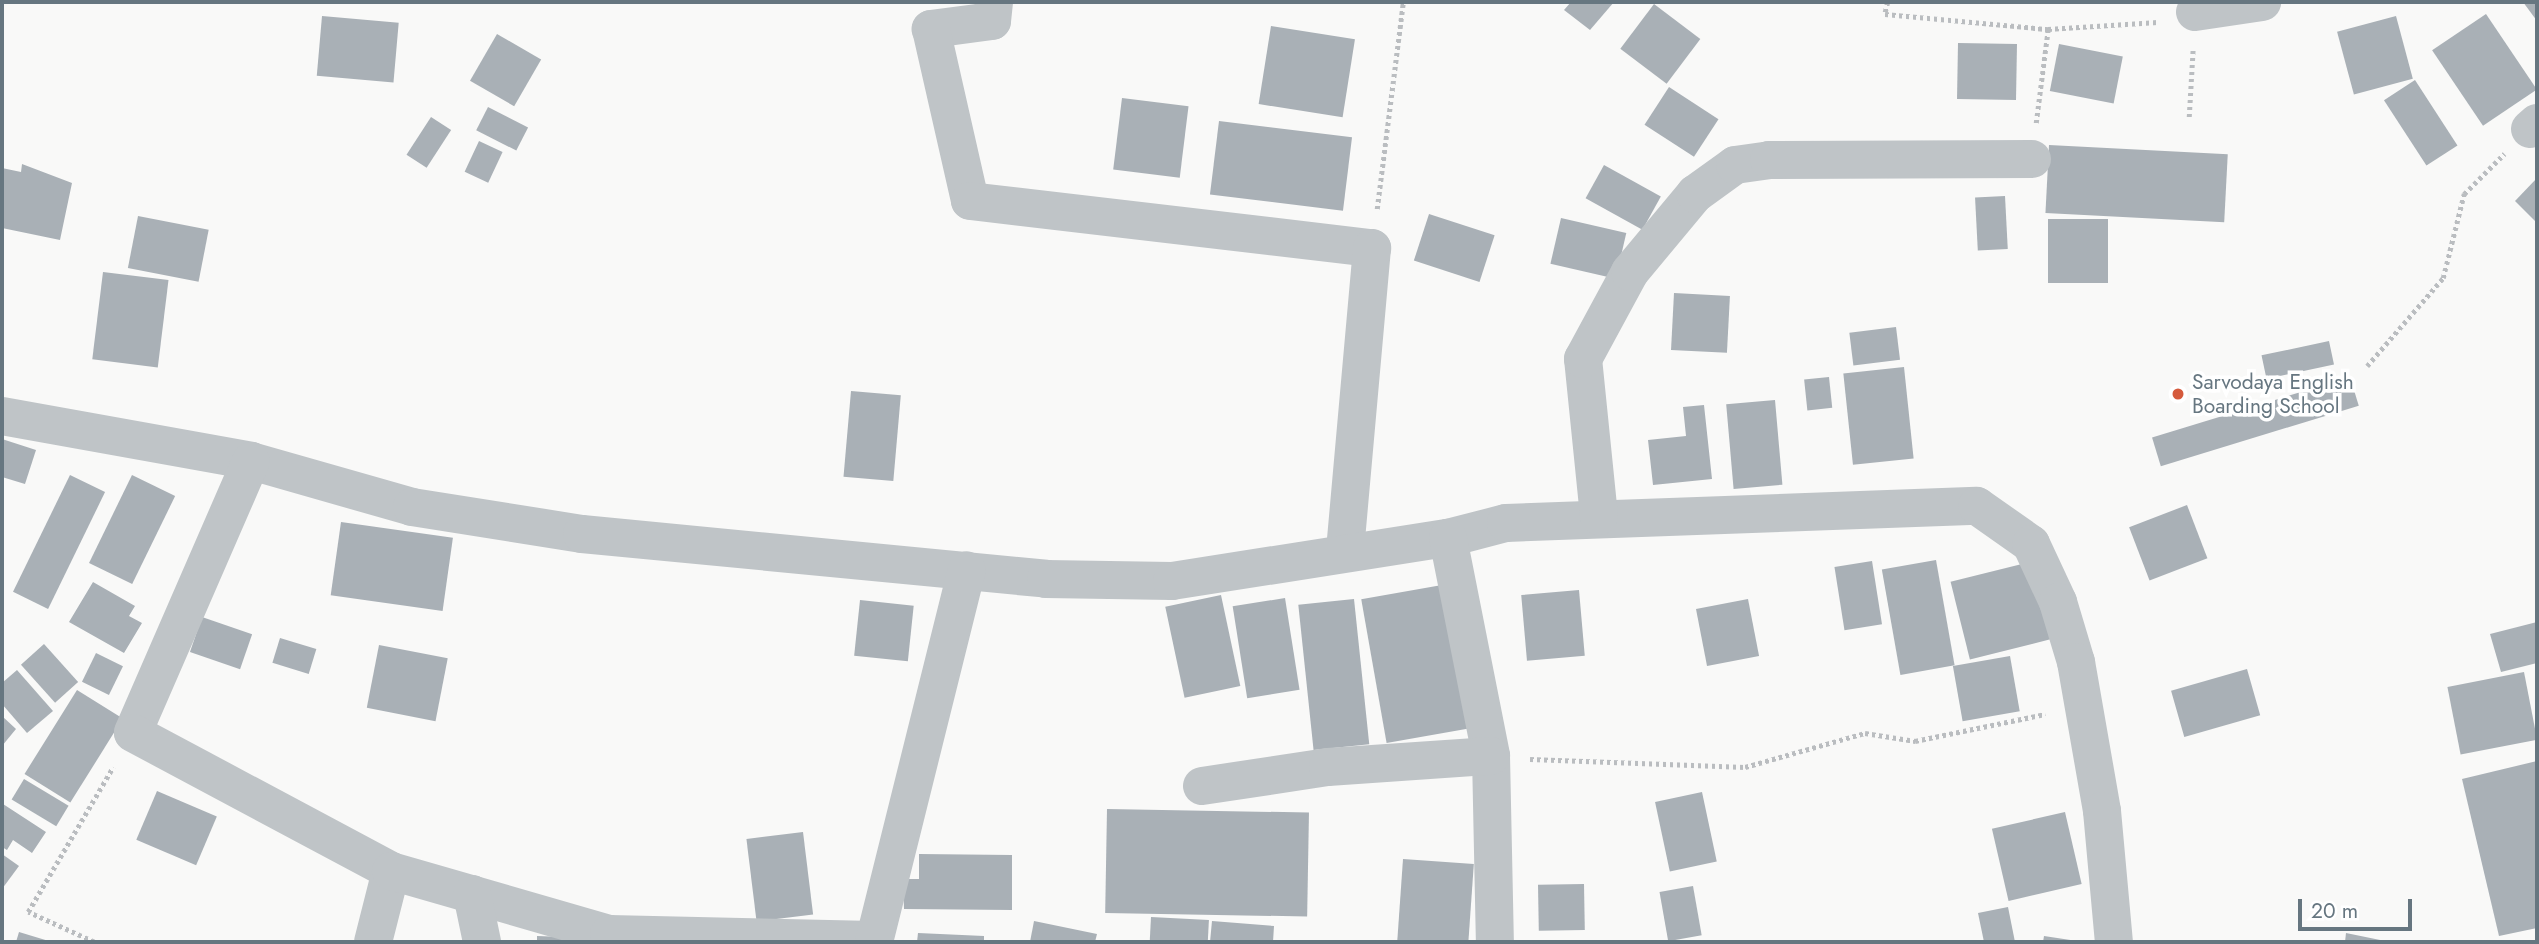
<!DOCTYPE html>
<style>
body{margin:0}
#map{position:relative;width:2539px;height:944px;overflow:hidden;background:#f9f9f8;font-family:Jost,sans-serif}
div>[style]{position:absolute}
.building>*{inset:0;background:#a9b0b6;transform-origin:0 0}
.path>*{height:4.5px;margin-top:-2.25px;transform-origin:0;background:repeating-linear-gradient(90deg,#babdc0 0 3.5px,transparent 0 7px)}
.minor>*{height:38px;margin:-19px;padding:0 19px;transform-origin:19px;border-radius:19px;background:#bfc4c7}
.dots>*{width:19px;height:19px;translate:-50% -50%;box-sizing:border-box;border:4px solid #fff;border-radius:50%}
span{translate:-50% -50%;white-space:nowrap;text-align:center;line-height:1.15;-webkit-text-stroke:7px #fff;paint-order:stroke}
.poi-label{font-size:21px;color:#667680}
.left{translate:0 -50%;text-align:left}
.frame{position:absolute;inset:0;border:4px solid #667680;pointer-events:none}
.scale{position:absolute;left:2298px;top:899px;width:114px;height:32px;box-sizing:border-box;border:4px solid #667680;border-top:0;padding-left:9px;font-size:21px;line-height:24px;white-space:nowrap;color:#667680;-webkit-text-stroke:5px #fff;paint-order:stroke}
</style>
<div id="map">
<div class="building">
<div style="clip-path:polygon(1571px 2px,1614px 2px,1590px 30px,1564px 10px)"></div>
<div style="clip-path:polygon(2523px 2px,2537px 2px,2537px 21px)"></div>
<div style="left:1654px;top:4px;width:58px;height:56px;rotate:37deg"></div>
<div style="left:2486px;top:14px;width:91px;height:65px;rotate:56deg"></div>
<div style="left:322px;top:16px;width:77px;height:60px;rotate:5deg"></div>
<div style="left:2396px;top:16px;width:65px;height:61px;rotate:75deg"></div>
<div style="left:1271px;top:26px;width:85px;height:79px;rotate:9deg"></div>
<div style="left:497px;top:34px;width:51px;height:54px;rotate:30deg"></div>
<div style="left:1958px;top:43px;width:59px;height:56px;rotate:1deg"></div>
<div style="left:2059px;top:44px;width:65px;height:48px;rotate:11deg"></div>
<div style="left:2415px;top:80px;width:78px;height:37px;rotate:57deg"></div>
<div style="left:1669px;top:87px;width:59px;height:45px;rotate:33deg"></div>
<div style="left:1122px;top:98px;width:67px;height:72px;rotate:7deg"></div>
<div style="left:488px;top:107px;width:45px;height:26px;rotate:27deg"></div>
<div style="left:431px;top:117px;width:24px;height:45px;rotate:33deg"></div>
<div style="left:1219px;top:121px;width:134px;height:74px;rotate:7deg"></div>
<div style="left:479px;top:141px;width:26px;height:34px;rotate:25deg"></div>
<div style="left:2049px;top:145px;width:179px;height:68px;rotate:3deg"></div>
<div style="clip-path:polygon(22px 164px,72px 183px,60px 240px,2px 228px,2px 168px,21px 172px)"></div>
<div style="left:1604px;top:165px;width:65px;height:38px;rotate:29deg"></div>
<div style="clip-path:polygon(2537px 178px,2537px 223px,2515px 201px)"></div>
<div style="left:2005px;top:196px;width:53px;height:30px;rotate:87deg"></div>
<div style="left:1429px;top:214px;width:69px;height:49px;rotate:18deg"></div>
<div style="left:138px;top:216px;width:72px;height:53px;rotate:11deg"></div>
<div style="left:1561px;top:218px;width:67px;height:47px;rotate:13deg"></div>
<div style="left:2048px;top:219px;width:60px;height:64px"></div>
<div style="left:103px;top:272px;width:66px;height:88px;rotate:7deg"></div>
<div style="left:1674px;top:293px;width:56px;height:57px;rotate:3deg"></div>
<div style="left:1896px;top:327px;width:33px;height:47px;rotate:83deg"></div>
<div style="left:2329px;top:341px;width:24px;height:69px;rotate:78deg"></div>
<div style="left:1904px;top:367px;width:92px;height:61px;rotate:84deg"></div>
<div style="left:1829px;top:377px;width:31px;height:25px;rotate:84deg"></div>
<div style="left:2350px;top:377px;width:30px;height:207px;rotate:73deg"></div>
<div style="left:851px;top:391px;width:50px;height:86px;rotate:5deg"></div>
<div style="left:1775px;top:400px;width:85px;height:49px;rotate:85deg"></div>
<div style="clip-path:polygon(1704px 405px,1712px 479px,1653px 485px,1648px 440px,1686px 436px,1683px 407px)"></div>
<div style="clip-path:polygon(2px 439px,36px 450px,25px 484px,2px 477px)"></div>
<div style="left:70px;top:475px;width:39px;height:130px;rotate:26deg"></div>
<div style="left:132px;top:475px;width:48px;height:98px;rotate:26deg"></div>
<div style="left:2187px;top:505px;width:57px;height:62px;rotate:69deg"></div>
<div style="left:341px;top:522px;width:113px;height:74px;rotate:8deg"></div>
<div style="left:1936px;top:560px;width:107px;height:55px;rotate:80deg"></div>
<div style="left:1872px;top:561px;width:64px;height:38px;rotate:81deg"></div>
<div style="left:2034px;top:561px;width:80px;height:86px;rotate:76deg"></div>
<div style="clip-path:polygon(93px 582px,135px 606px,129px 616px,142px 623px,124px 653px,69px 622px)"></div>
<div style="left:1442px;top:585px;width:146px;height:82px;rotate:80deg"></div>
<div style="left:1579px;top:590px;width:66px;height:58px;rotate:85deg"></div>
<div style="left:1221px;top:595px;width:93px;height:57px;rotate:78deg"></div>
<div style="left:1285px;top:598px;width:93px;height:53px;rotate:81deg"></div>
<div style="left:1354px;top:599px;width:146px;height:56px;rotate:84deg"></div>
<div style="left:1748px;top:599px;width:58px;height:53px;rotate:79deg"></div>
<div style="left:860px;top:600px;width:54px;height:56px;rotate:6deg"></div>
<div style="left:202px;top:617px;width:53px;height:37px;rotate:19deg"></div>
<div style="clip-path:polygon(2537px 622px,2537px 663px,2501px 672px,2490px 634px)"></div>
<div style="left:280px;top:638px;width:38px;height:26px;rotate:17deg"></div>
<div style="left:44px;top:644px;width:51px;height:31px;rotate:48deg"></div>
<div style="left:379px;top:645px;width:70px;height:64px;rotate:11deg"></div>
<div style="left:96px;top:653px;width:30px;height:32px;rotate:26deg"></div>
<div style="left:2010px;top:656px;width:56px;height:58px;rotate:80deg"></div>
<div style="left:2247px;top:669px;width:48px;height:79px;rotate:74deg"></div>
<div style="clip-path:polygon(17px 670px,53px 711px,27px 733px,2px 704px,2px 683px)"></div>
<div style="left:2524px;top:672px;width:69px;height:78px;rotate:79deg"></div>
<div style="left:77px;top:690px;width:54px;height:99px;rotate:32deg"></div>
<div style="clip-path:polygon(2px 716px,16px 729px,2px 746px)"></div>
<div style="clip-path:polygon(2537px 761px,2537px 928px,2499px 936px,2462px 779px)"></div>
<div style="left:24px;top:779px;width:52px;height:24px;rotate:31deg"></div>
<div style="left:157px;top:791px;width:65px;height:53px;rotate:23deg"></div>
<div style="left:1702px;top:792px;width:71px;height:48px;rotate:78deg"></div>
<div style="clip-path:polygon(3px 804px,46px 832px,32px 853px,13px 840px,7px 850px,2px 847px)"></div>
<div style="left:1107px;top:809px;width:202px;height:104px;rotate:1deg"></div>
<div style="left:2065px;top:812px;width:74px;height:75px;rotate:77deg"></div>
<div style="left:803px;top:832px;width:83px;height:57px;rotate:83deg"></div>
<div style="clip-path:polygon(2px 854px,19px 866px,2px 889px)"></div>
<div style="clip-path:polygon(919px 854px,1012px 855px,1012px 910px,904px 909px,903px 879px,919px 879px)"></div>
<div style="left:1403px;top:859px;width:71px;height:83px;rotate:4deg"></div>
<div style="left:1584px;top:884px;width:46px;height:46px;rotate:89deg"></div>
<div style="left:1693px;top:886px;width:50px;height:34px;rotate:80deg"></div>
<div style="clip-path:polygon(2008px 907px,2015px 942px,1984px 942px,1978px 913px)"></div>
<div style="left:1151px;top:917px;width:58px;height:25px;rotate:3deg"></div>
<div style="clip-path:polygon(1034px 921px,1097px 934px,1095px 942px,1030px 942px)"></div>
<div style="clip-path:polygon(1212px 921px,1274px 926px,1273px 942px,1210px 942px)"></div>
<div style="clip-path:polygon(19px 932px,52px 942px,16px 942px)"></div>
<div style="clip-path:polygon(918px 933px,984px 936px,984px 942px,917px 942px)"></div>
<div style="clip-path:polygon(2346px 933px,2385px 941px,2384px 942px,2345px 942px)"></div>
<div style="clip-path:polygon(537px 936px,592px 938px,592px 942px,537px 942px)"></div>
<div style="clip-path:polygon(2044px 936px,2077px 941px,2077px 942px,2043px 942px)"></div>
</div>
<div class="path">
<div style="left:1888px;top:2px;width:12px;rotate:104deg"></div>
<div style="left:1885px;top:14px;width:164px;rotate:5.3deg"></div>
<div style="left:2048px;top:29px;width:110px;rotate:-3.6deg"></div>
<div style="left:2189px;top:117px;width:69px;rotate:-86.7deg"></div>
<div style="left:2036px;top:123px;width:95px;rotate:-82.7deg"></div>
<div style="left:1377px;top:209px;width:209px;rotate:-82.8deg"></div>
<div style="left:2367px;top:366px;width:116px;rotate:-49.2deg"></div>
<div style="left:2443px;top:278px;width:87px;rotate:-76deg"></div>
<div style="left:2464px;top:194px;width:57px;rotate:-45deg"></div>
<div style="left:1530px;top:759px;width:215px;rotate:2.1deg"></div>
<div style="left:1745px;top:767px;width:125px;rotate:-15.8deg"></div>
<div style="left:1865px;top:733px;width:51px;rotate:9.1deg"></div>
<div style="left:1915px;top:741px;width:133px;rotate:-11.7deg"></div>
<div style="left:94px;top:942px;width:72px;rotate:-155.6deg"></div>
<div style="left:28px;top:912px;width:168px;rotate:-59.6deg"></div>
</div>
<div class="minor">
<div style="left:994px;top:2px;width:19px;rotate:96deg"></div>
<div style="left:992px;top:21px;width:62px;rotate:172.5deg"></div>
<div style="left:931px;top:29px;width:176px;rotate:77.2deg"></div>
<div style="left:970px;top:201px;width:405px;rotate:6.7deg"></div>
<div style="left:1372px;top:248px;width:304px;rotate:95.1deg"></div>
<div style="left:2195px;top:12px;width:68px;rotate:-8.5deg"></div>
<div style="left:2530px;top:129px;width:9px;rotate:-41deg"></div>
<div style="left:2px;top:416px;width:253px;rotate:10.2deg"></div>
<div style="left:251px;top:461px;width:167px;rotate:15.9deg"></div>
<div style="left:412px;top:507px;width:172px;rotate:9deg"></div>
<div style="left:582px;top:534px;width:466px;rotate:5.5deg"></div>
<div style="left:1046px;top:579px;width:126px;rotate:0.9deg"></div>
<div style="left:1172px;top:581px;width:279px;rotate:-8.9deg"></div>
<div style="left:1448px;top:538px;width:60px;rotate:-14.5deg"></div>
<div style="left:1506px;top:523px;width:471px;rotate:-2.1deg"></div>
<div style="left:1977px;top:506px;width:66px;rotate:35.1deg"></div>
<div style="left:2031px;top:544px;width:64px;rotate:65deg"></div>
<div style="left:2058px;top:602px;width:63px;rotate:73.3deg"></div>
<div style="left:2076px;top:662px;width:151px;rotate:80.1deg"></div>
<div style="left:2102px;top:811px;width:132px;rotate:84.8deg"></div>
<div style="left:251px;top:461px;width:296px;rotate:113.5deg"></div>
<div style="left:133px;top:733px;width:293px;rotate:28.1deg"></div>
<div style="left:391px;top:871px;width:73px;rotate:104.2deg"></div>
<div style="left:1599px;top:516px;width:158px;rotate:-95.8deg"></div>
<div style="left:1583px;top:359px;width:99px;rotate:-61.6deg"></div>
<div style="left:1630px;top:272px;width:102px;rotate:-50.2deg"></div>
<div style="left:1695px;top:194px;width:49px;rotate:-35.9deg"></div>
<div style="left:1735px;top:165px;width:34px;rotate:-8deg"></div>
<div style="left:1769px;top:160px;width:263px;rotate:-0.2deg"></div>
<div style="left:1448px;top:538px;width:222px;rotate:78.8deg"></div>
<div style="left:1491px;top:756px;width:186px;rotate:88.8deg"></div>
<div style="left:1202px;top:786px;width:127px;rotate:-8.6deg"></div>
<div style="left:1328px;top:767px;width:163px;rotate:-3.9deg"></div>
<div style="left:391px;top:871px;width:227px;rotate:16.1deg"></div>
<div style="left:609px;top:934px;width:9px;rotate:69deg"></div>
<div style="left:472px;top:894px;width:49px;rotate:78.2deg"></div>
<div style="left:609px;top:934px;width:265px;rotate:1.3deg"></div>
<div style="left:874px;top:942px;width:383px;rotate:-76deg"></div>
</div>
<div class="dots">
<div style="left:2178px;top:394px;background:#d55a3c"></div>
</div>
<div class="poi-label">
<span class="left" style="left:2192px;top:394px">Sarvodaya English<br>Boarding School</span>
</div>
<div class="frame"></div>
<div class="scale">20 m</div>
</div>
